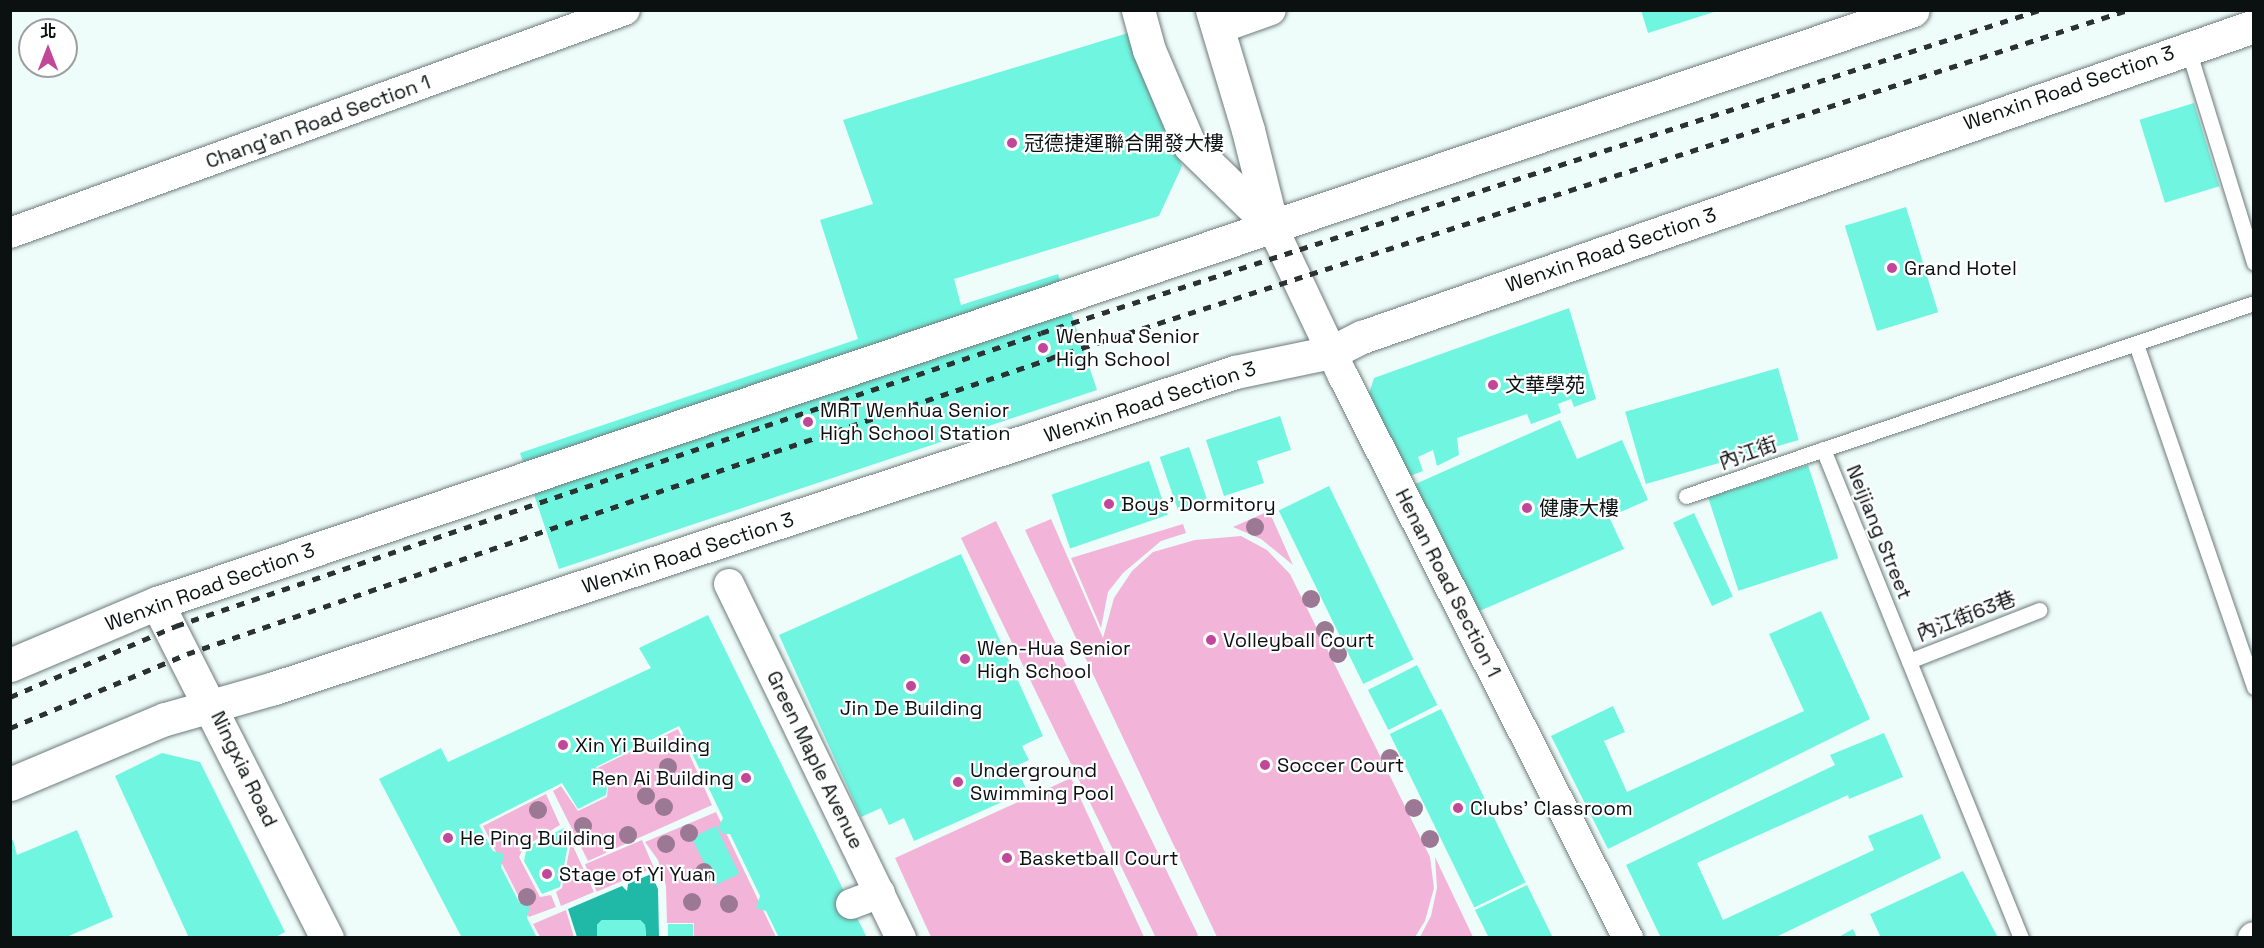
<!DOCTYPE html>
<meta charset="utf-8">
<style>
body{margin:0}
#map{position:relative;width:2264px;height:948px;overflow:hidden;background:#eefdfa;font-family:"Space Grotesk","Noto Sans TC",sans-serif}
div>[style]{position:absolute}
.green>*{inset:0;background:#f3b4d9;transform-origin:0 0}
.water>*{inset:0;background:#20b9a7}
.building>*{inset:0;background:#70f5e1;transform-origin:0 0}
.roads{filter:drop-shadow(0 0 2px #6e7b79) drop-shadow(0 0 2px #6e7b79)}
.lane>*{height:15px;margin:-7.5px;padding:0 7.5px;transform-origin:7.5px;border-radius:7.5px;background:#fff}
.street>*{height:30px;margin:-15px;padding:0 15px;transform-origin:15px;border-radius:15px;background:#fff}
.secondary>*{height:33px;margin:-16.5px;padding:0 16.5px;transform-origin:16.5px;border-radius:16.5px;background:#fff}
.rail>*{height:4.5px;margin-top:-2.25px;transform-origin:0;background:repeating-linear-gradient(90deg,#2b3231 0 8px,transparent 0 16px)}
.trees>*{width:18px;height:18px;margin:-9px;border-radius:50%;background:#9b7894}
.dots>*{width:16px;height:16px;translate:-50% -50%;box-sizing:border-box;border:3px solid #fff;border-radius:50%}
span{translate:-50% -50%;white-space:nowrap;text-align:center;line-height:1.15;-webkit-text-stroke:4.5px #fff;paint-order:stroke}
.street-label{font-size:20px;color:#0b1010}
.poi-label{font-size:20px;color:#0b1010}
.left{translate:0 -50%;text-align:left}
.right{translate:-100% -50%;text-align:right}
.frame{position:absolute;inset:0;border:12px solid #0b1010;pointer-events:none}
.north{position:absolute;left:18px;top:18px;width:60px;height:60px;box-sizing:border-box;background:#fff;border:2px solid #9d9f9f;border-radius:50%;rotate:0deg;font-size:16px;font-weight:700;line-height:24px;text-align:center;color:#0b1010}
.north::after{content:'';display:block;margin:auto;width:21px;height:27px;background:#c14798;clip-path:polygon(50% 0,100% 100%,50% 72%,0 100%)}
</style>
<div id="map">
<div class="green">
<div style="clip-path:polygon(1269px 511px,1293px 565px,1261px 539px,1233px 527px)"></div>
<div style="clip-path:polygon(1051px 519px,1103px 638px,1114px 598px,1132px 571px,1153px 552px,1195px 540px,1241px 536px,1267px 550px,1290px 574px,1430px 857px,1434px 888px,1425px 921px,1415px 937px,1217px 937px,1025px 530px)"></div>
<div style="left:996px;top:521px;width:461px;height:39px;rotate:64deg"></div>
<div style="clip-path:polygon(1183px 524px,1186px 533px,1161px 541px,1123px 573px,1108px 592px,1101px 628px,1071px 558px)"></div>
<div style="clip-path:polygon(678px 729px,712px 805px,612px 850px,607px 847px,606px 853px,588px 861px,553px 791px,561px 786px,578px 811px,607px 797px,608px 788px,597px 768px)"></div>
<div style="clip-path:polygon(1071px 778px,1144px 937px,931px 937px,895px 858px)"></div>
<div style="clip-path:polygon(546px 794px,560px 825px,524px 847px,519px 857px,540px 897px,551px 895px,556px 907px,529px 917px,483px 826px)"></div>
<div style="clip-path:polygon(716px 812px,776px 937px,694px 937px,694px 923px,667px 923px,666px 886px,658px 860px,645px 842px)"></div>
<div style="left:642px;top:840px;width:30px;height:62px;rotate:67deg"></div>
<div style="clip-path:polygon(571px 842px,584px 870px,582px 876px,587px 877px,594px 892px,561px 906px,556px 892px,562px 888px)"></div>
<div style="clip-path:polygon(1435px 857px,1473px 937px,1420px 937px,1431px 916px,1437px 888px)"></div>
<div style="clip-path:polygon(566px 910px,574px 937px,540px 937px,533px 924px)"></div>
</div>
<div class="water">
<div style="clip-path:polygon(651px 874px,658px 889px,659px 937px,646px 937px,645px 925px,640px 920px,602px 920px,597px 925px,597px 937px,577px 937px,568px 909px,622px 886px,627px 891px,628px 884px)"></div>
</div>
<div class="building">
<div style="clip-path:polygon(1641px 10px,1717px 10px,1717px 11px,1648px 33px)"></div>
<div style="clip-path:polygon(1128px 33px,1182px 166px,1159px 216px,954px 279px,961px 305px,1058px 274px,1097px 390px,559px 569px,520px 453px,858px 339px,820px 220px,873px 204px,843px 120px)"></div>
<div style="left:2194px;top:103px;width:87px;height:57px;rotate:73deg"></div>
<div style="left:1906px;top:207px;width:110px;height:64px;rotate:73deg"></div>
<div style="clip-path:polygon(1569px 308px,1596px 399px,1574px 407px,1571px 399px,1558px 404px,1561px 413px,1531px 424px,1527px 414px,1457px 438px,1459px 455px,1437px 466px,1433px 450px,1418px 457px,1423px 471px,1405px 478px,1367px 400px,1374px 378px)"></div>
<div style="left:1778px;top:368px;width:75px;height:159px;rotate:74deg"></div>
<div style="clip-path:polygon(1280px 416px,1291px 450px,1257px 461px,1264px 483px,1224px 496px,1206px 440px)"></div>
<div style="clip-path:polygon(1560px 420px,1577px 459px,1622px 440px,1648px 500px,1609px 517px,1624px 549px,1477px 612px,1413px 485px)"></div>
<div style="left:1189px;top:447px;width:56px;height:31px;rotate:71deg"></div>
<div style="left:1149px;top:461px;width:57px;height:103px;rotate:71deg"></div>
<div style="left:1808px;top:465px;width:98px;height:105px;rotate:72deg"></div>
<div style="left:1329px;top:486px;width:193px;height:56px;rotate:64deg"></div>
<div style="left:1694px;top:513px;width:92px;height:23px;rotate:65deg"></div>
<div style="clip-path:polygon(961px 554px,1043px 736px,1022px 746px,1029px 760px,1016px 766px,1027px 791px,914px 841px,904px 818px,889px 825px,881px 808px,861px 817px,779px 635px)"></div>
<div style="clip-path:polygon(1821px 611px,1870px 719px,1608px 849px,1551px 736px,1613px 706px,1625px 732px,1604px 741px,1627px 792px,1804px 711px,1769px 634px)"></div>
<div style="clip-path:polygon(708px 615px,867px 938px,779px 938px,766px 911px,756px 908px,760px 896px,730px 834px,723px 834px,718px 828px,723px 818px,690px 749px,679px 745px,683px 733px,679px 726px,596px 767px,607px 788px,606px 795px,578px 809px,562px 783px,479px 825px,493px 851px,504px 854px,501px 867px,519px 902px,530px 906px,527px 918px,537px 938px,462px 938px,379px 779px,441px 748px,448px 762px,651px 668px,639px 648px)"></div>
<div style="left:1417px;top:665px;width:45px;height:55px;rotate:63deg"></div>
<div style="left:1441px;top:709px;width:193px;height:57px;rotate:64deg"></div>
<div style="clip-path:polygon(1884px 733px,1903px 777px,1849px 799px,1848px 795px,1697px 863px,1723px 920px,1874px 850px,1868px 836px,1922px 814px,1941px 858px,1774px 938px,1661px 938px,1626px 865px,1835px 765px,1830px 755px)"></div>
<div style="clip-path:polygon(162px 753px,200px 762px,285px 932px,274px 938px,189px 938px,115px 776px)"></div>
<div style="left:716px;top:826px;width:53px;height:27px;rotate:64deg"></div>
<div style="clip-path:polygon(564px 828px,569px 839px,560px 887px,542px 894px,524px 861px,527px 847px)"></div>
<div style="clip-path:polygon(77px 830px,113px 917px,64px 938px,10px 938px,10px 842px,13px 840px,17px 855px)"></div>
<div style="clip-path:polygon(1963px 871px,1997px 936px,1881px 938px,1870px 914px)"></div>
<div style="clip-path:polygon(1527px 885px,1552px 936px,1489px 938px,1475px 910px)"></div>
<div style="clip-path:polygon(602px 920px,640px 920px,645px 925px,646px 938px,597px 938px,597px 925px)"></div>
<div style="left:668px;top:924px;width:25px;height:14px"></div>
<div style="clip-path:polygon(1853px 929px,1857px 938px,1837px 938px)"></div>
</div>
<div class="roads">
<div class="lane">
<div style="left:2187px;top:46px;width:227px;rotate:72.8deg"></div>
<div style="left:2136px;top:344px;width:363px;rotate:71deg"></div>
<div style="left:1823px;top:449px;width:528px;rotate:67.96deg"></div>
<div style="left:1686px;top:496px;width:600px;rotate:-18.77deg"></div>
<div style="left:1909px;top:661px;width:140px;rotate:-21.4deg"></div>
</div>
<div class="street">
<div style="left:1218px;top:29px;width:56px;rotate:-19.7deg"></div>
<div style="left:1272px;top:226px;width:166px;rotate:64.7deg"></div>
<div style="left:1343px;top:376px;width:630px;rotate:63.11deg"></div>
<div style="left:10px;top:233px;width:654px;rotate:-19.93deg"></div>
<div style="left:729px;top:584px;width:394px;rotate:64.1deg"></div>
<div style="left:851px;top:904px;width:31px;rotate:-21deg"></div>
<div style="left:2253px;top:938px;width:1px;rotate:-45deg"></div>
</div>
<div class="secondary">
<div style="left:1138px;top:10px;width:41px;rotate:74.6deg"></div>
<div style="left:1149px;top:50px;width:104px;rotate:66.9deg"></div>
<div style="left:1190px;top:146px;width:115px;rotate:44.3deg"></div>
<div style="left:1212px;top:10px;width:125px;rotate:73.3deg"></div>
<div style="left:1248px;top:130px;width:99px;rotate:76deg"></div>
<div style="left:157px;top:603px;width:376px;rotate:63.1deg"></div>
<div style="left:10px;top:665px;width:160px;rotate:-22.9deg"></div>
<div style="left:157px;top:603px;width:1853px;rotate:-18.66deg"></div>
<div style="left:10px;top:784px;width:168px;rotate:-22.8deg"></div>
<div style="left:165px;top:719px;width:113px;rotate:-15.9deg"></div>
<div style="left:274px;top:688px;width:1012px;rotate:-18.2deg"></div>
<div style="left:1235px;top:372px;width:99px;rotate:-11.7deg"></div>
<div style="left:1332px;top:352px;width:34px;rotate:-27deg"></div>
<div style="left:1362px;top:337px;width:945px;rotate:-19.22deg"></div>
</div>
</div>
<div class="rail">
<div style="left:10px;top:697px;width:181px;rotate:-23.2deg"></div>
<div style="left:176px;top:626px;width:622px;rotate:-18.76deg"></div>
<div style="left:765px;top:426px;width:291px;rotate:-18.6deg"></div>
<div style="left:1041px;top:333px;width:1049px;rotate:-17.93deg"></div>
<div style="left:10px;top:728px;width:192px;rotate:-22.7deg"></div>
<div style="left:187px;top:654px;width:621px;rotate:-18.99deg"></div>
<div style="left:774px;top:452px;width:293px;rotate:-18.7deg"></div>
<div style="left:1051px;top:358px;width:1132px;rotate:-17.91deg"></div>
</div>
<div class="trees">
<div style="left:1255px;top:527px"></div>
<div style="left:1311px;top:599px"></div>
<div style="left:1325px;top:630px"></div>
<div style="left:1338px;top:654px"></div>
<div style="left:1390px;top:758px"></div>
<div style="left:668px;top:767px"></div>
<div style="left:646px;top:796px"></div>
<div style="left:664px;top:807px"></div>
<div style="left:1414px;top:808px"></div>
<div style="left:538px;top:810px"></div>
<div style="left:583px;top:826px"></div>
<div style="left:689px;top:833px"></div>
<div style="left:628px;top:835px"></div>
<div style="left:1430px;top:839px"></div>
<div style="left:666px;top:844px"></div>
<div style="left:704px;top:872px"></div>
<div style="left:527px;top:897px"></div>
<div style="left:692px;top:902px"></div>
<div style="left:729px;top:904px"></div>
</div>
<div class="dots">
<div style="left:1012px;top:143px;background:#c14798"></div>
<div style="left:1892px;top:268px;background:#c14798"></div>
<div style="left:1043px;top:348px;background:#c14798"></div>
<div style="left:1493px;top:385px;background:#c14798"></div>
<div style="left:808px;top:422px;background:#c14798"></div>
<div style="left:1109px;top:504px;background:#c14798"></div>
<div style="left:1527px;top:508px;background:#c14798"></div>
<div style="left:1211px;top:640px;background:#c14798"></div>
<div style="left:965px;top:659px;background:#c14798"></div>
<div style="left:911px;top:686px;background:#c14798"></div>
<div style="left:563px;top:745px;background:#c14798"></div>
<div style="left:1265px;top:765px;background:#c14798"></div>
<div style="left:746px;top:778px;background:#c14798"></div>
<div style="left:958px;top:782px;background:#c14798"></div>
<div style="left:1458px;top:808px;background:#c14798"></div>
<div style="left:448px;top:838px;background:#c14798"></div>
<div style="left:1007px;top:858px;background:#c14798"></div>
<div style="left:547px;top:874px;background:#c14798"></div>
</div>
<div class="street-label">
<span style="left:2069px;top:88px;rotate:-19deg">Wenxin Road Section 3</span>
<span style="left:318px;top:122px;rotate:-20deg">Chang’an Road Section 1</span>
<span style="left:1611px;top:250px;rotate:-19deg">Wenxin Road Section 3</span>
<span style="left:1150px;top:402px;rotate:-18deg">Wenxin Road Section 3</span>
<span style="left:1748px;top:453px;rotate:-19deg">內江街</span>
<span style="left:1879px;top:532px;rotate:68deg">Neijiang Street</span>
<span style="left:688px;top:553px;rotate:-18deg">Wenxin Road Section 3</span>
<span style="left:1448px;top:583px;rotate:63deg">Henan Road Section 1</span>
<span style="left:210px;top:587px;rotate:-20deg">Wenxin Road Section 3</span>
<span style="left:1966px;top:616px;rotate:-21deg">內江街63巷</span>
<span style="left:815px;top:760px;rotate:64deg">Green Maple Avenue</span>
<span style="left:244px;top:769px;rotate:64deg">Ningxia Road</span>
</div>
<div class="poi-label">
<span class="left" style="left:1024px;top:143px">冠德捷運聯合開發大樓</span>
<span class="left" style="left:1904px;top:268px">Grand Hotel</span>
<span class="left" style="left:1056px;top:348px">Wenhua Senior<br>High School</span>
<span class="left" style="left:1505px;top:385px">文華學苑</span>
<span class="left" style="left:820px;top:422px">MRT Wenhua Senior<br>High School Station</span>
<span class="left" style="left:1121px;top:504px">Boys' Dormitory</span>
<span class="left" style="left:1539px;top:508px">健康大樓</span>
<span class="left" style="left:1223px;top:640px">Volleyball Court</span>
<span class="left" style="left:977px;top:660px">Wen-Hua Senior<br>High School</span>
<span style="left:911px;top:708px">Jin De Building</span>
<span class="left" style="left:575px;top:745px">Xin Yi Building</span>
<span class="left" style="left:1277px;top:765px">Soccer Court</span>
<span class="left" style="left:970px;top:782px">Underground<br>Swimming Pool</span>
<span class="right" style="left:734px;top:778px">Ren Ai Building</span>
<span class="left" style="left:1470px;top:808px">Clubs' Classroom</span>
<span class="left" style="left:460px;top:838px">He Ping Building</span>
<span class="left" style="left:1019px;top:858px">Basketball Court</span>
<span class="left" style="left:559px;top:874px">Stage of Yi Yuan</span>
</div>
<div class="frame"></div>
<div class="north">北</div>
</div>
